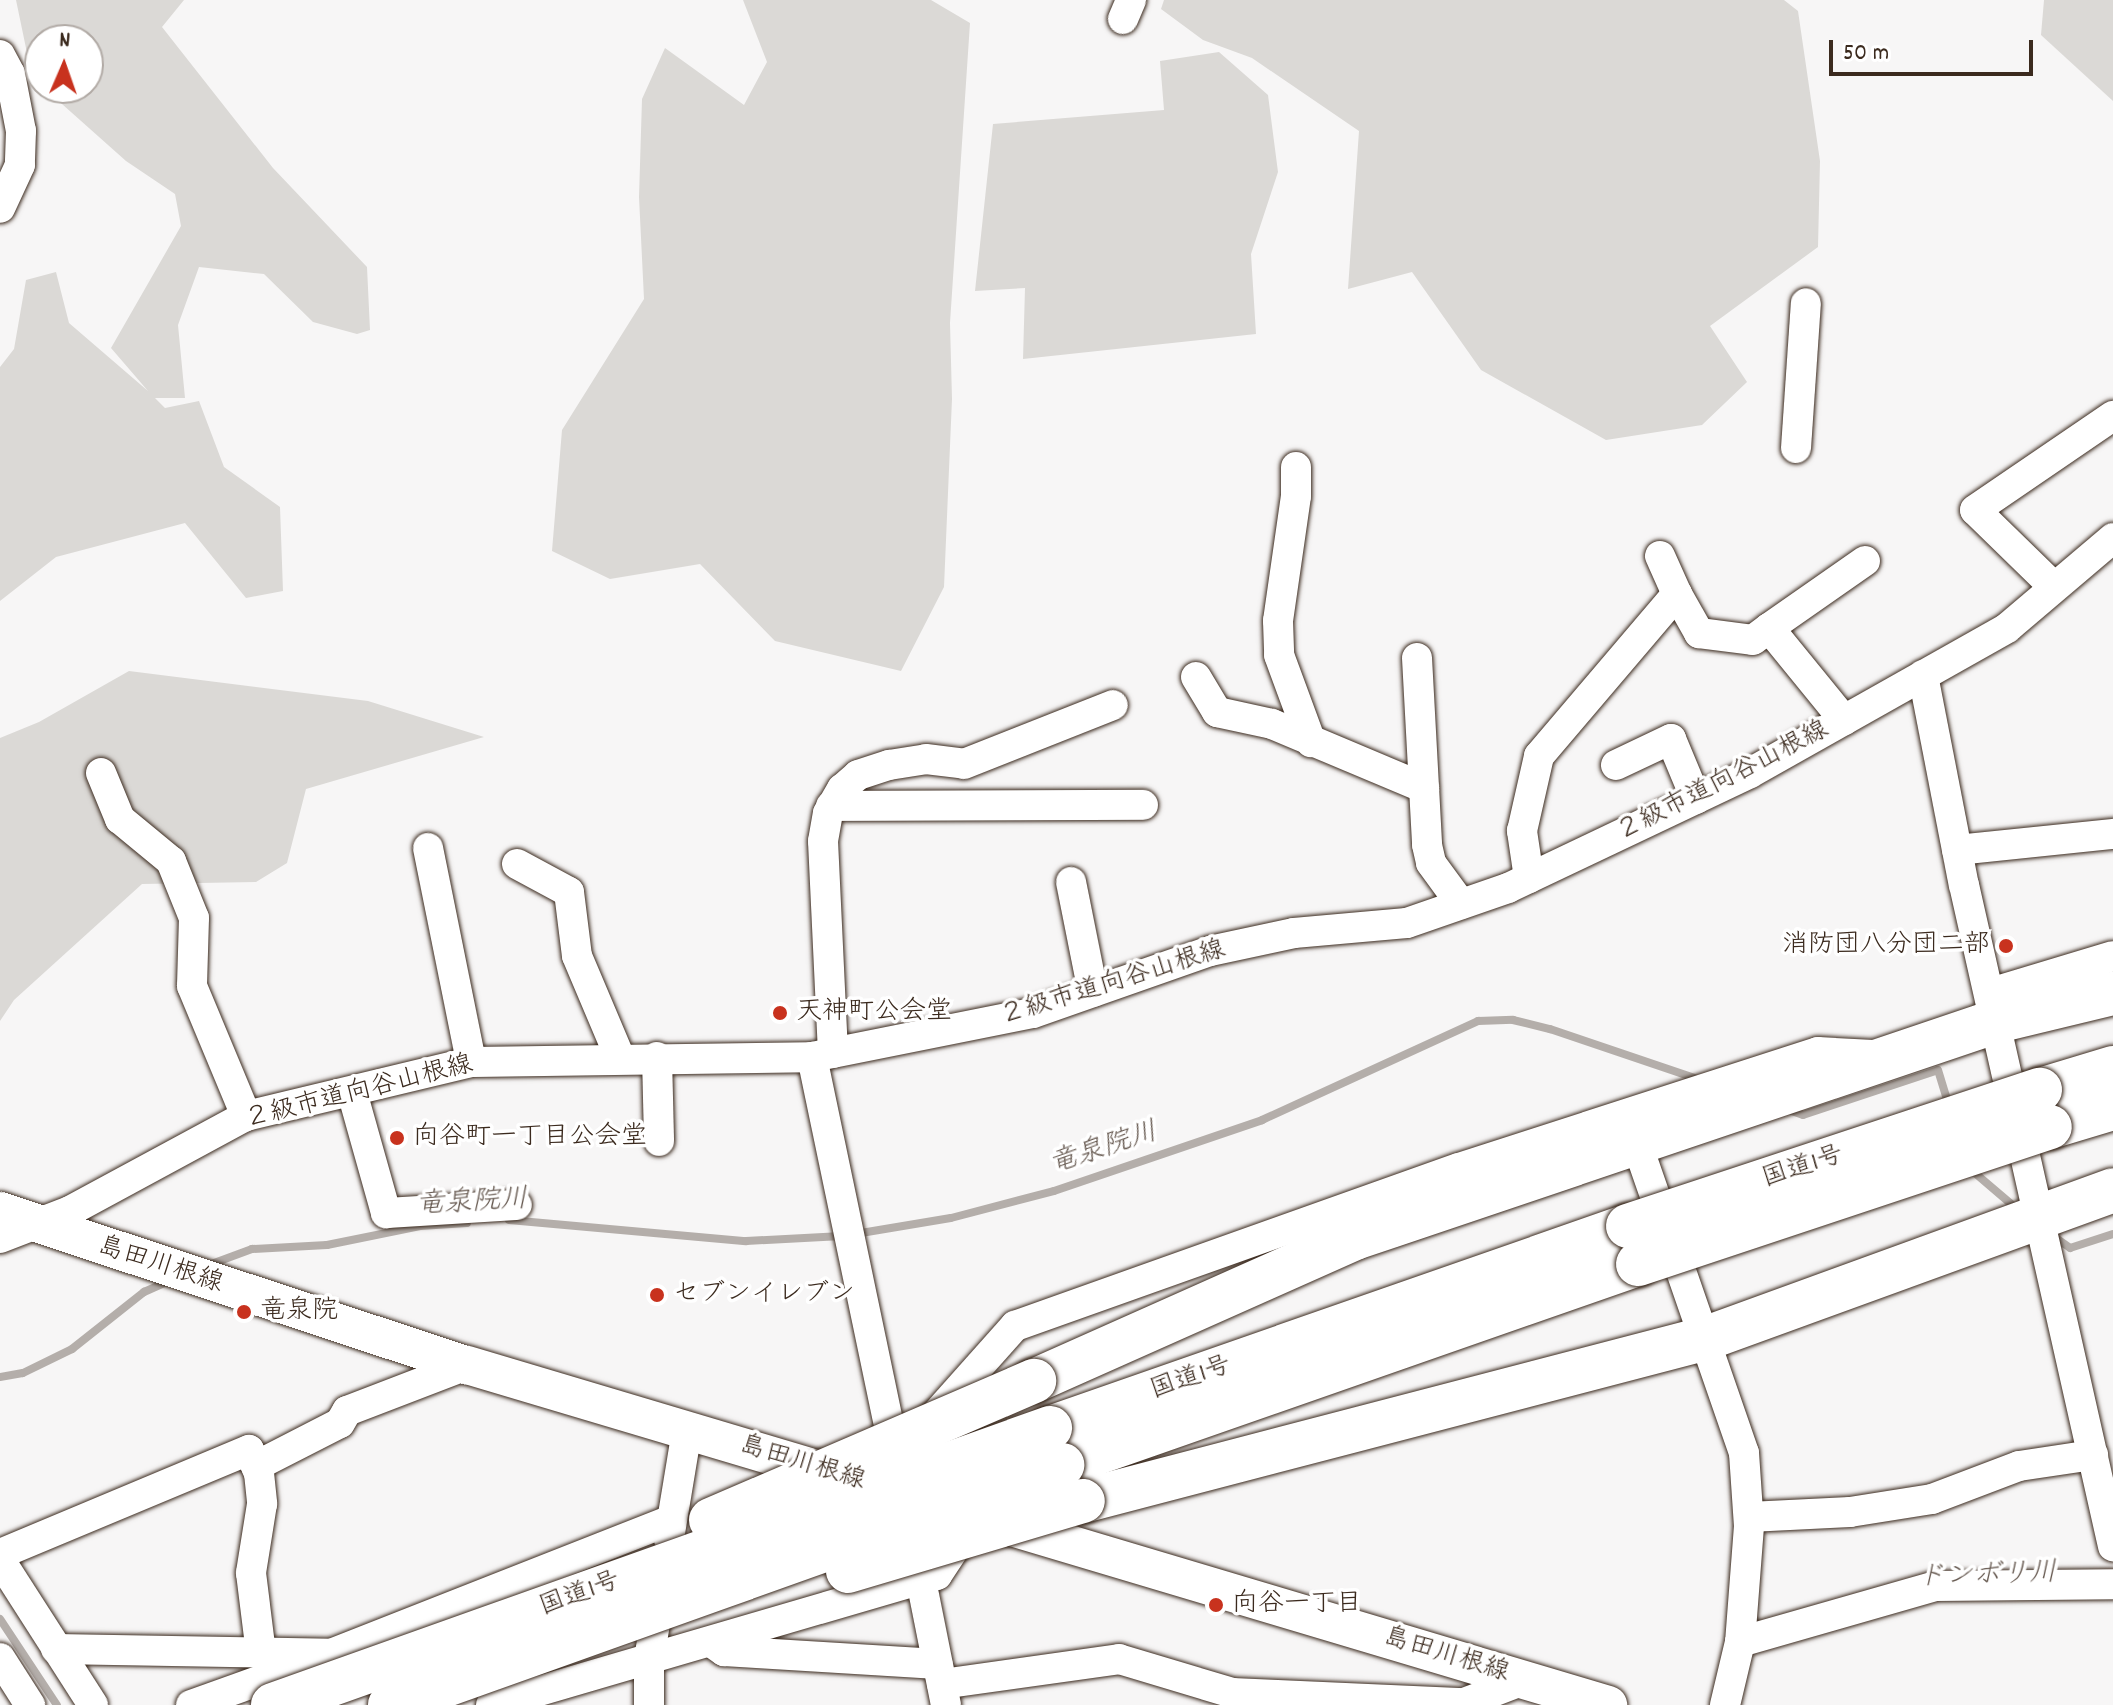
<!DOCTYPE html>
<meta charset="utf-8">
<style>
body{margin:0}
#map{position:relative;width:2113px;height:1705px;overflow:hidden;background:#f7f6f6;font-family:Dekko,"Klee One",sans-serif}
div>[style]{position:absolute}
.green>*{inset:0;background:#dbd9d6}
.stream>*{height:8px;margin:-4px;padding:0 4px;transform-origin:4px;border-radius:4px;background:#b4aeaa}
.roads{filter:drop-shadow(0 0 2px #3b2a1e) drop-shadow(0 0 2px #3b2a1e)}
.minor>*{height:30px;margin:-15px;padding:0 15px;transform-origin:15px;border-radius:15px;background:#fff}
.major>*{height:38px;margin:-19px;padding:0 19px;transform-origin:19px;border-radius:19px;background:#fff}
.highway>*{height:44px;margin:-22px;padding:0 22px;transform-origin:22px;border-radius:22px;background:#fff}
.bridges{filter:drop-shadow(0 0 2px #3b2a1e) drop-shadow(0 0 2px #3b2a1e)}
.highway-bridge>*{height:44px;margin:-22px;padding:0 22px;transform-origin:22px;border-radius:22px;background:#fff}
.dots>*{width:22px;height:22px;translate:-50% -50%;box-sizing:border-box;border:4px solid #fff;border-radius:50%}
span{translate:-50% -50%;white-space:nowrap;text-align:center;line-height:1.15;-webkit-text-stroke:7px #fff;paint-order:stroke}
.street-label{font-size:26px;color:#3b2a1e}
.poi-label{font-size:26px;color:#3b2a1e}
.right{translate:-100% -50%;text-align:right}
.left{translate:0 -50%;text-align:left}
.water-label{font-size:28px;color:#65584f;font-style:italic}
.north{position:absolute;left:24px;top:24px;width:80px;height:80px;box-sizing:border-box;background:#fff;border:2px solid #b1aaa5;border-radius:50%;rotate:2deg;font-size:22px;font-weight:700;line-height:32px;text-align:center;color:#3b2a1e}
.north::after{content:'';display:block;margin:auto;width:28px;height:36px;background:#c8321e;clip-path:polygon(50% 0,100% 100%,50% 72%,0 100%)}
.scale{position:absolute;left:1829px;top:40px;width:204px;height:36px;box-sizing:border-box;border:4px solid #3b2a1e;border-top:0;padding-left:10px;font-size:24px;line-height:28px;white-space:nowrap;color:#3b2a1e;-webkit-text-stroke:6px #fff;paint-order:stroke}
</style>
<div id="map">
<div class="green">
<div style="clip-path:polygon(16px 0,184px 0,162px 27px,273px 168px,367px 267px,370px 330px,357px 334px,313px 322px,264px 274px,199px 267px,178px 325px,185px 398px,155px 398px,165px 408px,199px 401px,224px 467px,280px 507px,283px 591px,246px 598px,185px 523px,56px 557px,0 601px,0 367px,14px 349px,26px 280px,56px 272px,69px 323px,148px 391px,111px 348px,181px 226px,175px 194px,126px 161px,44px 88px,88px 88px,88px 40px,40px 40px,40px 85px,32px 77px)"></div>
<div style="clip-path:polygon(743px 0,931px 0,970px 23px,950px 323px,952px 399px,944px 587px,901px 671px,775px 641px,700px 564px,610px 579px,552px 551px,562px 430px,644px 299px,639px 197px,642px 99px,665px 48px,744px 105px,767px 62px)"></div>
<div style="clip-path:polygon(1164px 0,1784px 0,1798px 11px,1820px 161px,1818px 247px,1710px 326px,1747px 382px,1702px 425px,1606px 440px,1481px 370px,1412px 272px,1348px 289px,1359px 131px,1252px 58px,1203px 40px,1161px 9px)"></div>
<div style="clip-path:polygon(2044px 0,2113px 0,2113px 101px,2041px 35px)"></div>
<div style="clip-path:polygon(1219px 52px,1268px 95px,1278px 172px,1251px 254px,1256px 334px,1023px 359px,1025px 288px,975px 291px,993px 124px,1164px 110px,1160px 61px)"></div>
<div style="clip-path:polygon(129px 671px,368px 701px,484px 737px,306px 789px,287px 863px,256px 882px,142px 884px,14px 1000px,0 1021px,0 738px,39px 722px)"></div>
</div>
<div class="stream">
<div style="left:1786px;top:1109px;width:18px;rotate:19deg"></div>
<div style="left:1803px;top:1115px;width:142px;rotate:-18.4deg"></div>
<div style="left:1938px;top:1070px;width:38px;rotate:73deg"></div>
<div style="left:1969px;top:1168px;width:63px;rotate:40.5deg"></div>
<div style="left:509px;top:1220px;width:238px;rotate:5.1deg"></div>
<div style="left:746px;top:1241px;width:96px;rotate:-3deg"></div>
<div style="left:855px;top:1234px;width:97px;rotate:-9.5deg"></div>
<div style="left:951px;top:1218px;width:106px;rotate:-14.7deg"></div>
<div style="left:1054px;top:1191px;width:220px;rotate:-18.8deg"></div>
<div style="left:1262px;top:1120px;width:238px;rotate:-24.6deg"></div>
<div style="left:1478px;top:1021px;width:35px;rotate:-2deg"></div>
<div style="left:1513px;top:1020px;width:38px;rotate:14deg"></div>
<div style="left:1550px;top:1029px;width:159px;rotate:18.7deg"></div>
<div style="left:2053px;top:1236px;width:21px;rotate:35deg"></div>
<div style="left:2070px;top:1248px;width:45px;rotate:-18deg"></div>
<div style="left:206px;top:1266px;width:49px;rotate:-20.3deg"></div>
<div style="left:252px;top:1249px;width:75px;rotate:-3.1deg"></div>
<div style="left:327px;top:1245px;width:95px;rotate:-11.5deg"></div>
<div style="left:420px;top:1226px;width:47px;rotate:-3.7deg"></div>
<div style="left:0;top:1377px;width:23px;rotate:-10deg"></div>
<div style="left:23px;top:1373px;width:55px;rotate:-26.1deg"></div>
<div style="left:72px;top:1349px;width:92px;rotate:-38.4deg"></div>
<div style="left:144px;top:1292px;width:30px;rotate:-24deg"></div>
<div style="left:0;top:1619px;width:103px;rotate:56.5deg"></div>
</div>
<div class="roads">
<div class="minor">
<div style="left:1123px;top:19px;width:21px;rotate:-67deg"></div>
<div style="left:0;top:55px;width:21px;rotate:62deg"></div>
<div style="left:10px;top:74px;width:58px;rotate:79.1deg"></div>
<div style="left:21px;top:131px;width:34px;rotate:92deg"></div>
<div style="left:20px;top:165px;width:47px;rotate:114.9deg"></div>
<div style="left:1796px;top:448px;width:145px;rotate:-86.1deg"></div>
<div style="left:1296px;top:467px;width:29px;rotate:90deg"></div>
<div style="left:1296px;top:496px;width:126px;rotate:98.2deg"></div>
<div style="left:1278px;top:621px;width:34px;rotate:88deg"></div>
<div style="left:1279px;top:655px;width:93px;rotate:69.8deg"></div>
<div style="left:1660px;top:556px;width:42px;rotate:65.9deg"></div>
<div style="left:2054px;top:587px;width:110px;rotate:-135.7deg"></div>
<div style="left:1975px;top:510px;width:167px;rotate:-34.3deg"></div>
<div style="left:1769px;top:628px;width:117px;rotate:-34.9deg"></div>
<div style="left:1417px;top:658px;width:187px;rotate:86.9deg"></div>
<div style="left:1427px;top:845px;width:18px;rotate:77deg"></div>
<div style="left:1431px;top:863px;width:51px;rotate:53.8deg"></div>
<div style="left:1923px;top:675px;width:214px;rotate:79deg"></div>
<div style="left:1964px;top:885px;width:678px;rotate:77.3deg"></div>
<div style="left:1196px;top:677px;width:41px;rotate:59deg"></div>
<div style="left:1217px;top:712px;width:56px;rotate:12.3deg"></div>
<div style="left:1272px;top:724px;width:165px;rotate:22.8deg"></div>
<div style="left:1616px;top:765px;width:61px;rotate:-25.3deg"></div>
<div style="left:1671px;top:739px;width:65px;rotate:67.4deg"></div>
<div style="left:101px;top:773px;width:50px;rotate:67.6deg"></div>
<div style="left:120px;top:819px;width:66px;rotate:39.5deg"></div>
<div style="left:171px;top:861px;width:61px;rotate:68deg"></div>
<div style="left:194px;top:918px;width:68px;rotate:91.7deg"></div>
<div style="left:192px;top:986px;width:141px;rotate:67.4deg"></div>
<div style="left:831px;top:806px;width:312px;rotate:-0.2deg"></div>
<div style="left:428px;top:848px;width:218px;rotate:78.6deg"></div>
<div style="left:1957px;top:850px;width:157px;rotate:-5.9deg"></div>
<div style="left:517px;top:864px;width:59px;rotate:28.3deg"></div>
<div style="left:569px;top:892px;width:64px;rotate:82.9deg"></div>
<div style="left:577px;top:956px;width:111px;rotate:67.1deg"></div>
<div style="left:1529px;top:878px;width:48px;rotate:-98.5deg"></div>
<div style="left:1522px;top:831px;width:77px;rotate:-77.2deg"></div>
<div style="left:1539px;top:756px;width:213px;rotate:-49.6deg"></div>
<div style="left:1677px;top:594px;width:45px;rotate:60.6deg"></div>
<div style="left:1699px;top:633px;width:54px;rotate:7.4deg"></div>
<div style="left:1753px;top:640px;width:20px;rotate:-37deg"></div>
<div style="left:1769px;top:628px;width:119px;rotate:50.8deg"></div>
<div style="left:1071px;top:882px;width:112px;rotate:78.7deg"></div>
<div style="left:1990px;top:993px;width:128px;rotate:-16.7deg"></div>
<div style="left:833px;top:1053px;width:212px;rotate:-92.7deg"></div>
<div style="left:823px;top:841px;width:28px;rotate:-80deg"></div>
<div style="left:828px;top:813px;width:28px;rotate:-60deg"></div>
<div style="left:842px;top:789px;width:21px;rotate:-41deg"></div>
<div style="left:858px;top:775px;width:33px;rotate:-18deg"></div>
<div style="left:889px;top:765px;width:37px;rotate:-9deg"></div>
<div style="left:926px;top:759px;width:38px;rotate:7deg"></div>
<div style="left:964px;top:764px;width:160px;rotate:-21.6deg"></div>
<div style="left:657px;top:1057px;width:84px;rotate:88.6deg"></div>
<div style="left:812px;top:1057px;width:410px;rotate:78.2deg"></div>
<div style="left:352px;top:1092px;width:126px;rotate:74.3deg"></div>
<div style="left:386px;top:1213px;width:131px;rotate:-3.5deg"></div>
<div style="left:1636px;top:1141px;width:330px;rotate:70.9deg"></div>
<div style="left:1744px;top:1453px;width:73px;rotate:86.1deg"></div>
<div style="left:1749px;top:1526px;width:116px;rotate:94.4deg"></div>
<div style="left:1740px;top:1642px;width:65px;rotate:103.4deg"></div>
<div style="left:0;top:1238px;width:75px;rotate:-21.1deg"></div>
<div style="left:70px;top:1211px;width:200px;rotate:-28.4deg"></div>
<div style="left:246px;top:1116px;width:231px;rotate:-13.5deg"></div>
<div style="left:471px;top:1062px;width:341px;rotate:-0.8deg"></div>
<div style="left:812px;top:1057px;width:225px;rotate:-11.3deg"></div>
<div style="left:1033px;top:1013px;width:188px;rotate:-19.3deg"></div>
<div style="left:1210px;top:951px;width:86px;rotate:-12.1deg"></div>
<div style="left:1294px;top:933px;width:113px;rotate:-5.1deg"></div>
<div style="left:1407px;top:923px;width:107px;rotate:-19.1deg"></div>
<div style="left:1508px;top:888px;width:268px;rotate:-25.4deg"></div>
<div style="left:1750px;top:773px;width:295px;rotate:-29.4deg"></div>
<div style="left:2007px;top:628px;width:139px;rotate:-40.3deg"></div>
<div style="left:932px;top:1419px;width:125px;rotate:-48.3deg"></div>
<div style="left:1015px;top:1326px;width:471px;rotate:-19.6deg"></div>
<div style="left:1459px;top:1168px;width:377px;rotate:-17.9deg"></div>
<div style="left:1818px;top:1052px;width:55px;rotate:3.1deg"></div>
<div style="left:256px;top:1466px;width:94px;rotate:-27.1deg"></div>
<div style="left:340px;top:1423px;width:14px;rotate:-60deg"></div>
<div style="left:347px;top:1411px;width:129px;rotate:-21deg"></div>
<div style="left:1749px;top:1517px;width:101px;rotate:-2.8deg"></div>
<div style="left:1850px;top:1512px;width:83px;rotate:-9deg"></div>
<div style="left:1932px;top:1499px;width:93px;rotate:-20.8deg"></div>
<div style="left:2019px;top:1466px;width:75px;rotate:-8.5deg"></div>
<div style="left:669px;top:1539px;width:110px;rotate:-80.6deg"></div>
<div style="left:0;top:1554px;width:270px;rotate:-22.7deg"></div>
<div style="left:249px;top:1450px;width:25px;rotate:67deg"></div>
<div style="left:259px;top:1473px;width:31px;rotate:84deg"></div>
<div style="left:262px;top:1504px;width:70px;rotate:99.1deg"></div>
<div style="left:251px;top:1573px;width:81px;rotate:82.9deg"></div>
<div style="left:0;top:1560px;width:172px;rotate:57.3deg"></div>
<div style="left:921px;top:1580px;width:127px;rotate:78.7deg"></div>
<div style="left:711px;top:1642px;width:16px;rotate:35deg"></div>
<div style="left:724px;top:1651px;width:214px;rotate:3.5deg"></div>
<div style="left:1740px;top:1642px;width:203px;rotate:-16deg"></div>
<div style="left:1935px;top:1586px;width:178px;rotate:-0.6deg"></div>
<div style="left:56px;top:1649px;width:275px;rotate:1deg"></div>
<div style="left:331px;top:1654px;width:366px;rotate:-21.5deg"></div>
<div style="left:0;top:1658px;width:56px;rotate:57.4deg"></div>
<div style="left:942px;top:1684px;width:179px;rotate:-8deg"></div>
<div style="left:1119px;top:1659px;width:118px;rotate:16.7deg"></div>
<div style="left:1232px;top:1693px;width:232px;rotate:2.5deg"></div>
<div style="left:1464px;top:1703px;width:64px;rotate:-21deg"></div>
<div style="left:191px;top:1705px;width:131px;rotate:-19.7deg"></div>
<div style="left:491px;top:1705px;width:465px;rotate:-16.3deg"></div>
<div style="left:937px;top:1575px;width:53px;rotate:-56.6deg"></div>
<div style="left:649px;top:1705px;width:46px;rotate:-90deg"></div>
<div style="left:649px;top:1659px;width:66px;rotate:-80.4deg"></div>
</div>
<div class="major">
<div style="left:0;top:1211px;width:492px;rotate:18.3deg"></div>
<div style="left:467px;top:1365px;width:389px;rotate:16.6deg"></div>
<div style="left:995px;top:1522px;width:640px;rotate:16.62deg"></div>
</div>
<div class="highway">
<div style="left:2040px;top:1090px;width:76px;rotate:-16.8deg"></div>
<div style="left:2050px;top:1127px;width:66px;rotate:-16.8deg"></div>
<div style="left:1034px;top:1381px;width:351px;rotate:-24deg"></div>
<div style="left:1355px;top:1238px;width:678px;rotate:-18.68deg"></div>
<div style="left:1997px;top:1021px;width:119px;rotate:-13.6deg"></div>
<div style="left:1050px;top:1428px;width:612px;rotate:-19.26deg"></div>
<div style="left:1062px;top:1465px;width:610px;rotate:-19.24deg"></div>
<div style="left:1083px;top:1501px;width:645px;rotate:-14.64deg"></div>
<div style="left:1707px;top:1338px;width:432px;rotate:-20deg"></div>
</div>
</div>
<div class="bridges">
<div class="highway-bridge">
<div style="left:1628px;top:1226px;width:434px;rotate:-18.3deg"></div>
<div style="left:1638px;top:1264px;width:434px;rotate:-18.4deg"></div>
<div style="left:711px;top:1520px;width:352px;rotate:-23.3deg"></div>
<div style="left:848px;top:1571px;width:245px;rotate:-16.6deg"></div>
<div style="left:273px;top:1705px;width:825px;rotate:-19.62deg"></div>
<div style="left:390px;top:1705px;width:714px;rotate:-19.65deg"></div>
</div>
</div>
<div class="dots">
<div style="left:2006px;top:946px;background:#c8321e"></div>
<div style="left:780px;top:1013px;background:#c8321e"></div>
<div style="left:397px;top:1138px;background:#c8321e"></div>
<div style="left:657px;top:1295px;background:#c8321e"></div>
<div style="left:244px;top:1312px;background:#c8321e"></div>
<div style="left:1216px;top:1605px;background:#c8321e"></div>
</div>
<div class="street-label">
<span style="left:1723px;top:782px;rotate:-27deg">２級市道向谷山根線</span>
<span style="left:1113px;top:984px;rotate:-17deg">２級市道向谷山根線</span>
<span style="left:359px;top:1093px;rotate:-14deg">２級市道向谷山根線</span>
<span style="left:1803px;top:1168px;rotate:-18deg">国道1号</span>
<span style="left:160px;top:1266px;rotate:18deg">島田川根線</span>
<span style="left:1191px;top:1379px;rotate:-19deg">国道1号</span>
<span style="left:802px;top:1464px;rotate:17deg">島田川根線</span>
<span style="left:580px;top:1595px;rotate:-20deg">国道1号</span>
<span style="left:1446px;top:1656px;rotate:17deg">島田川根線</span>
</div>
<div class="poi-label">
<span class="right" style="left:1990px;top:946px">消防団八分団二部</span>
<span class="left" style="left:796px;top:1013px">天神町公会堂</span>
<span class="left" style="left:413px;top:1138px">向谷町一丁目公会堂</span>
<span class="left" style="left:673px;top:1295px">セブンイレブン</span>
<span class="left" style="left:260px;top:1312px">竜泉院</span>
<span class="left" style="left:1232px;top:1605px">向谷一丁目</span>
</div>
<div class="water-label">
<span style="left:1104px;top:1150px;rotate:-18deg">竜泉院川</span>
<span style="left:472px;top:1204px;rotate:-3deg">竜泉院川</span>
<span style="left:1987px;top:1577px;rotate:-2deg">ドンボリ川</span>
</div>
<div class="north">N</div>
<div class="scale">50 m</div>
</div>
